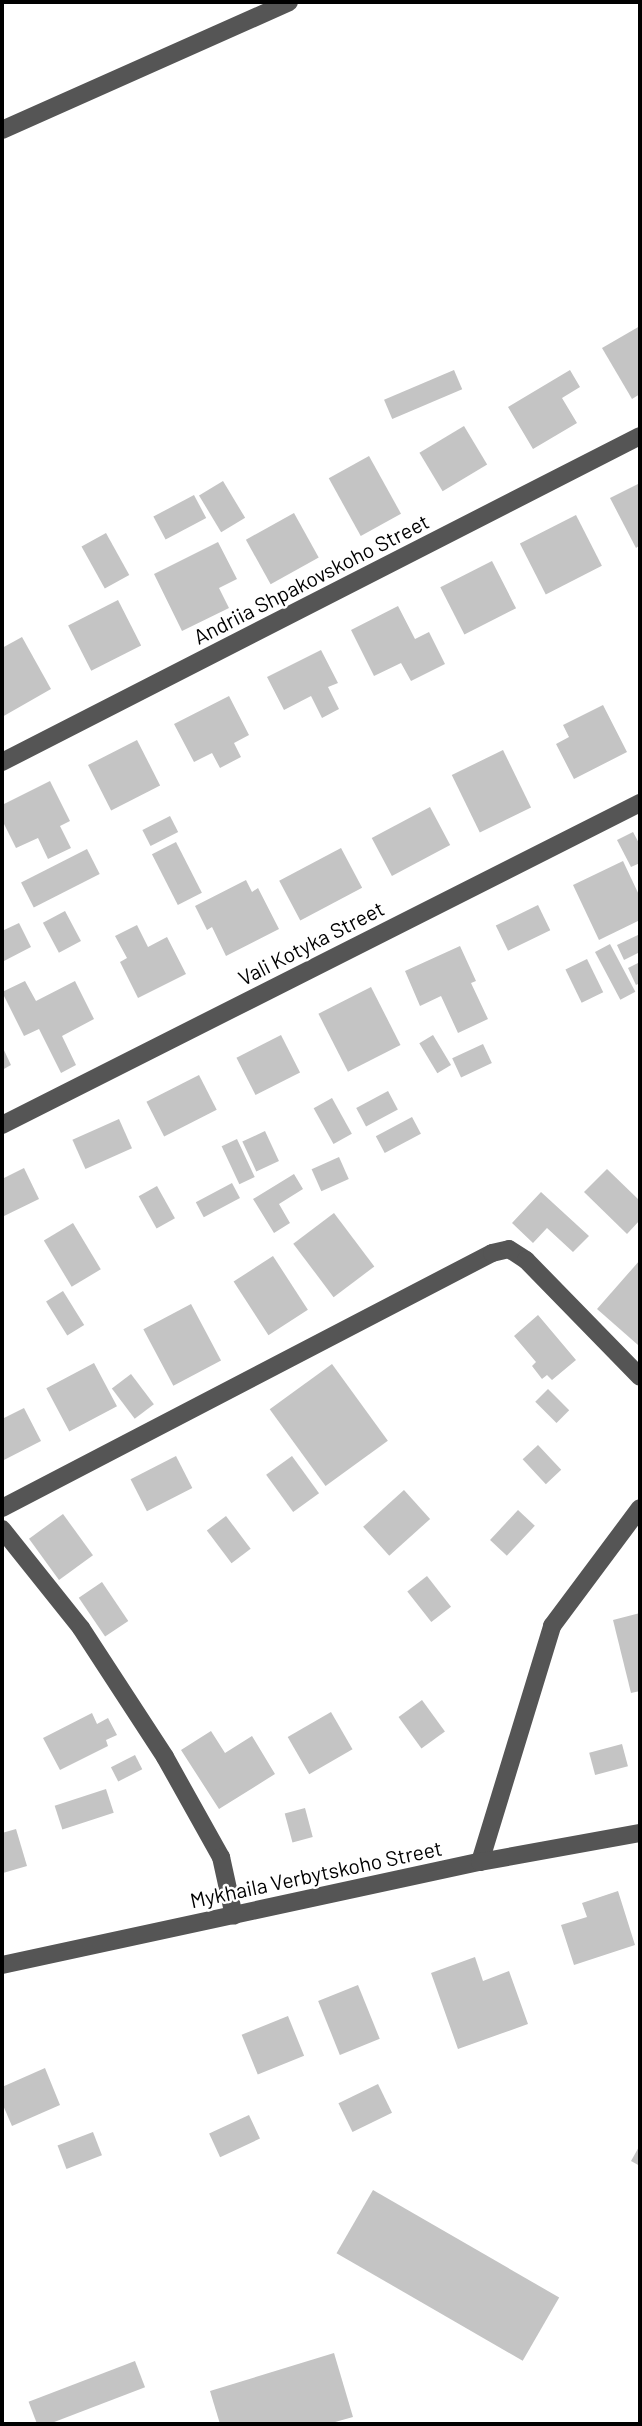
<!DOCTYPE html>
<style>
body{margin:0}
#map{position:relative;width:642px;height:2426px;overflow:hidden;background:#fff;font-family:Barlow,sans-serif}
div>[style]{position:absolute}
.building>*{inset:0;background:#c4c4c4;transform-origin:0 0}
.minor>*{height:18px;margin:-9px;padding:0 9px;transform-origin:9px;border-radius:9px;background:#555}
span{translate:-50% -50%;white-space:nowrap;text-align:center;line-height:1.15;-webkit-text-stroke:5px #fff;paint-order:stroke}
.street-label{font-size:21px;color:#000}
.frame{position:absolute;inset:0;border:4px solid #000;pointer-events:none}
</style>
<div id="map">
<div class="building">
<div style="clip-path:polygon(640px 326px,640px 394px,632px 399px,602px 348px)"></div>
<div style="left:454px;top:370px;width:21px;height:76px;rotate:67deg"></div>
<div style="clip-path:polygon(570px 370px,580px 387px,562px 398px,577px 423px,533px 449px,508px 407px)"></div>
<div style="left:464px;top:426px;width:45px;height:52px;rotate:59deg"></div>
<div style="left:369px;top:456px;width:66px;height:46px;rotate:61deg"></div>
<div style="left:223px;top:481px;width:43px;height:28px;rotate:59deg"></div>
<div style="clip-path:polygon(640px 483px,640px 545px,636px 548px,610px 498px)"></div>
<div style="left:194px;top:495px;width:26px;height:46px;rotate:62deg"></div>
<div style="left:294px;top:513px;width:51px;height:55px;rotate:61deg"></div>
<div style="left:576px;top:515px;width:57px;height:63px;rotate:63deg"></div>
<div style="left:106px;top:533px;width:48px;height:28px;rotate:61deg"></div>
<div style="clip-path:polygon(218px 542px,237px 579px,219px 588px,229px 608px,182px 631px,154px 574px)"></div>
<div style="left:492px;top:561px;width:53px;height:58px;rotate:63deg"></div>
<div style="left:118px;top:600px;width:51px;height:56px;rotate:63deg"></div>
<div style="clip-path:polygon(398px 606px,415px 639px,429px 632px,445px 664px,411px 681px,401px 663px,374px 676px,351px 630px)"></div>
<div style="clip-path:polygon(22px 637px,51px 689px,2px 717px,2px 648px)"></div>
<div style="clip-path:polygon(321px 650px,338px 683px,328px 687px,339px 709px,322px 718px,311px 696px,284px 710px,267px 677px)"></div>
<div style="clip-path:polygon(229px 696px,249px 735px,234px 743px,241px 757px,220px 768px,212px 753px,194px 762px,174px 724px)"></div>
<div style="clip-path:polygon(603px 705px,627px 752px,574px 779px,556px 744px,569px 737px,563px 725px)"></div>
<div style="left:137px;top:740px;width:51px;height:55px;rotate:63deg"></div>
<div style="left:503px;top:750px;width:64px;height:57px;rotate:64deg"></div>
<div style="clip-path:polygon(50px 781px,70px 821px,60px 826px,71px 848px,48px 859px,38px 838px,16px 848px,2px 820px,2px 805px)"></div>
<div style="left:430px;top:807px;width:43px;height:66px;rotate:62deg"></div>
<div style="left:170px;top:816px;width:18px;height:31px;rotate:63deg"></div>
<div style="clip-path:polygon(633px 832px,640px 845px,640px 863px,631px 867px,617px 840px)"></div>
<div style="left:176px;top:842px;width:57px;height:27px;rotate:63deg"></div>
<div style="left:341px;top:848px;width:45px;height:70px;rotate:62deg"></div>
<div style="left:87px;top:849px;width:28px;height:74px;rotate:63deg"></div>
<div style="clip-path:polygon(623px 861px,640px 897px,640px 920px,599px 940px,573px 885px)"></div>
<div style="clip-path:polygon(246px 880px,252px 892px,258px 888px,279px 929px,226px 956px,212px 927px,207px 930px,195px 906px)"></div>
<div style="left:538px;top:905px;width:28px;height:47px;rotate:64deg"></div>
<div style="left:65px;top:911px;width:34px;height:25px;rotate:62deg"></div>
<div style="clip-path:polygon(19px 923px,31px 947px,2px 962px,2px 931px)"></div>
<div style="clip-path:polygon(137px 925px,148px 947px,167px 937px,186px 974px,138px 998px,120px 962px,127px 958px,115px 936px)"></div>
<div style="clip-path:polygon(640px 934px,640px 952px,624px 960px,617px 945px)"></div>
<div style="left:610px;top:944px;width:54px;height:17px;rotate:62deg"></div>
<div style="clip-path:polygon(460px 946px,476px 981px,471px 983px,488px 1019px,458px 1033px,441px 996px,420px 1006px,405px 971px)"></div>
<div style="left:587px;top:959px;width:37px;height:24px;rotate:64deg"></div>
<div style="clip-path:polygon(640px 962px,640px 983px,636px 985px,628px 968px)"></div>
<div style="clip-path:polygon(25px 981px,36px 1001px,75px 981px,94px 1019px,62px 1036px,76px 1065px,61px 1073px,39px 1029px,24px 1036px,2px 992px)"></div>
<div style="left:371px;top:987px;width:65px;height:59px;rotate:63deg"></div>
<div style="left:281px;top:1035px;width:42px;height:50px;rotate:63deg"></div>
<div style="left:433px;top:1035px;width:35px;height:16px;rotate:59deg"></div>
<div style="left:483px;top:1044px;width:21px;height:34px;rotate:65deg"></div>
<div style="clip-path:polygon(2px 1046px,11px 1065px,2px 1070px)"></div>
<div style="left:199px;top:1075px;width:39px;height:59px;rotate:63deg"></div>
<div style="left:388px;top:1091px;width:21px;height:36px;rotate:62deg"></div>
<div style="left:332px;top:1098px;width:41px;height:21px;rotate:61deg"></div>
<div style="left:412px;top:1117px;width:19px;height:41px;rotate:62deg"></div>
<div style="left:119px;top:1119px;width:32px;height:51px;rotate:66deg"></div>
<div style="left:265px;top:1131px;width:33px;height:25px;rotate:65deg"></div>
<div style="left:237px;top:1139px;width:42px;height:17px;rotate:65deg"></div>
<div style="left:339px;top:1157px;width:24px;height:30px;rotate:66deg"></div>
<div style="clip-path:polygon(24px 1168px,39px 1199px,2px 1217px,2px 1179px)"></div>
<div style="clip-path:polygon(607px 1169px,640px 1201px,640px 1220px,627px 1234px,584px 1192px)"></div>
<div style="clip-path:polygon(294px 1174px,303px 1189px,279px 1204px,290px 1223px,274px 1233px,253px 1199px)"></div>
<div style="left:232px;top:1183px;width:17px;height:41px;rotate:62deg"></div>
<div style="left:157px;top:1186px;width:37px;height:21px;rotate:61deg"></div>
<div style="clip-path:polygon(541px 1192px,589px 1236px,573px 1252px,547px 1228px,533px 1243px,512px 1223px)"></div>
<div style="left:334px;top:1213px;width:67px;height:51px;rotate:53deg"></div>
<div style="left:73px;top:1223px;width:54px;height:34px;rotate:59deg"></div>
<div style="left:273px;top:1256px;width:64px;height:47px;rotate:57deg"></div>
<div style="clip-path:polygon(640px 1260px,640px 1342px,638px 1345px,597px 1309px)"></div>
<div style="left:63px;top:1291px;width:40px;height:20px;rotate:58deg"></div>
<div style="left:191px;top:1304px;width:64px;height:54px;rotate:62deg"></div>
<div style="clip-path:polygon(538px 1315px,576px 1360px,552px 1380px,547px 1375px,542px 1379px,532px 1366px,536px 1362px,514px 1336px)"></div>
<div style="left:94px;top:1363px;width:49px;height:54px;rotate:62deg"></div>
<div style="left:332px;top:1364px;width:95px;height:77px;rotate:54deg"></div>
<div style="left:131px;top:1374px;width:38px;height:24px;rotate:53deg"></div>
<div style="left:548px;top:1389px;width:30px;height:18px;rotate:45deg"></div>
<div style="clip-path:polygon(24px 1408px,41px 1441px,2px 1461px,2px 1419px)"></div>
<div style="left:538px;top:1445px;width:34px;height:21px;rotate:47deg"></div>
<div style="left:176px;top:1456px;width:36px;height:51px;rotate:63deg"></div>
<div style="left:292px;top:1456px;width:46px;height:32px;rotate:54deg"></div>
<div style="left:404px;top:1490px;width:39px;height:55px;rotate:48deg"></div>
<div style="left:518px;top:1510px;width:23px;height:41px;rotate:43deg"></div>
<div style="left:63px;top:1514px;width:51px;height:42px;rotate:54deg"></div>
<div style="left:226px;top:1516px;width:41px;height:24px;rotate:53deg"></div>
<div style="left:427px;top:1576px;width:39px;height:25px;rotate:52deg"></div>
<div style="left:102px;top:1582px;width:47px;height:28px;rotate:56deg"></div>
<div style="clip-path:polygon(640px 1613px,640px 1691px,631px 1693px,613px 1620px)"></div>
<div style="left:422px;top:1700px;width:39px;height:29px;rotate:54deg"></div>
<div style="left:331px;top:1712px;width:43px;height:50px;rotate:60deg"></div>
<div style="clip-path:polygon(92px 1713px,97px 1724px,108px 1718px,117px 1735px,106px 1740px,108px 1746px,60px 1770px,43px 1738px)"></div>
<div style="clip-path:polygon(211px 1731px,225px 1753px,252px 1736px,275px 1774px,219px 1809px,181px 1750px)"></div>
<div style="left:622px;top:1744px;width:23px;height:34px;rotate:75deg"></div>
<div style="left:135px;top:1755px;width:16px;height:27px;rotate:63deg"></div>
<div style="left:106px;top:1789px;width:25px;height:54px;rotate:72deg"></div>
<div style="left:305px;top:1808px;width:30px;height:21px;rotate:75deg"></div>
<div style="clip-path:polygon(16px 1829px,27px 1866px,3px 1873px,2px 1833px)"></div>
<div style="clip-path:polygon(618px 1891px,635px 1945px,574px 1965px,561px 1925px,587px 1917px,582px 1903px)"></div>
<div style="clip-path:polygon(475px 1957px,483px 1981px,509px 1971px,528px 2024px,458px 2049px,431px 1973px)"></div>
<div style="left:358px;top:1985px;width:58px;height:43px;rotate:68deg"></div>
<div style="left:288px;top:2016px;width:43px;height:50px;rotate:68deg"></div>
<div style="clip-path:polygon(45px 2068px,60px 2105px,12px 2126px,2px 2103px,2px 2087px)"></div>
<div style="left:378px;top:2084px;width:32px;height:44px;rotate:64deg"></div>
<div style="left:249px;top:2115px;width:26px;height:44px;rotate:65deg"></div>
<div style="left:93px;top:2132px;width:25px;height:38px;rotate:69deg"></div>
<div style="clip-path:polygon(640px 2145px,640px 2166px,631px 2161px)"></div>
<div style="left:373px;top:2190px;width:215px;height:73px;rotate:30deg"></div>
<div style="clip-path:polygon(334px 2353px,353px 2417px,328px 2424px,220px 2424px,210px 2391px)"></div>
<div style="left:135px;top:2361px;width:28px;height:114px;rotate:69deg"></div>
</div>
<div class="minor">
<div style="left:2px;top:130px;width:314px;rotate:-24deg"></div>
<div style="left:2px;top:762px;width:716px;rotate:-27.07deg"></div>
<div style="left:2px;top:1125px;width:715px;rotate:-26.78deg"></div>
<div style="left:2px;top:1508px;width:552px;rotate:-27.49deg"></div>
<div style="left:492px;top:1253px;width:17px;rotate:-13deg"></div>
<div style="left:509px;top:1249px;width:20px;rotate:33deg"></div>
<div style="left:526px;top:1260px;width:163px;rotate:45.7deg"></div>
<div style="left:2px;top:1529px;width:127px;rotate:51.4deg"></div>
<div style="left:81px;top:1628px;width:154px;rotate:56.9deg"></div>
<div style="left:165px;top:1757px;width:115px;rotate:60.8deg"></div>
<div style="left:221px;top:1857px;width:60px;rotate:77.6deg"></div>
<div style="left:480px;top:1862px;width:247px;rotate:-73deg"></div>
<div style="left:552px;top:1626px;width:147px;rotate:-53.3deg"></div>
<div style="left:2px;top:1965px;width:489px;rotate:-12.2deg"></div>
<div style="left:480px;top:1862px;width:163px;rotate:-10.3deg"></div>
</div>
<div class="street-label">
<span style="left:311px;top:579px;rotate:-27deg">Andriia Shpakovskoho Street</span>
<span style="left:311px;top:943px;rotate:-27deg">Vali Kotyka Street</span>
<span style="left:316px;top:1874px;rotate:-12deg">Mykhaila Verbytskoho Street</span>
</div>
<div class="frame"></div>
</div>
